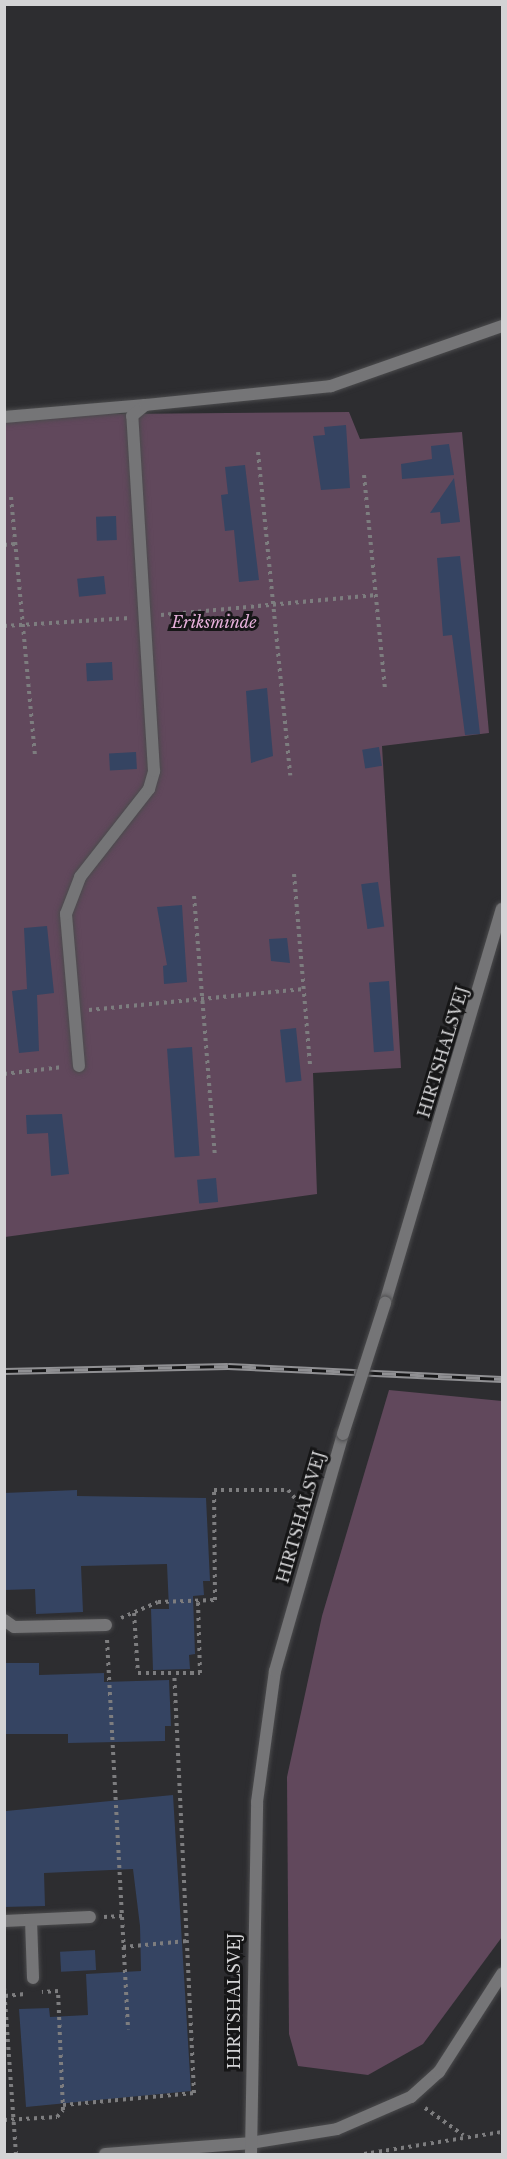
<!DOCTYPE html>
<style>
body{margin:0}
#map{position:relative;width:507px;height:2159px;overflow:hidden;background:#2d2d30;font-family:"Libre Baskerville",serif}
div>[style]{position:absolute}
.green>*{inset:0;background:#61485c}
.building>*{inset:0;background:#354462;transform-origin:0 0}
.path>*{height:4px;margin-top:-2px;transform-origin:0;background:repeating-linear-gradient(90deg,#7d7d7f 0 3px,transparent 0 7.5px)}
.roads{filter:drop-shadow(0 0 2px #4b4b4d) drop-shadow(0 0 2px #4b4b4d)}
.service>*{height:12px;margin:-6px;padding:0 6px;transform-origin:6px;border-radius:6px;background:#757577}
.minor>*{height:12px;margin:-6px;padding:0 6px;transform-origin:6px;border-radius:6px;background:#757577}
.tertiary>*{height:12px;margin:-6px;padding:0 6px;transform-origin:6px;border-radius:6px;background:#757577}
.rail>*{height:7px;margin-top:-3.5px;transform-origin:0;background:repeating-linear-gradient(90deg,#161617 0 14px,#909093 0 28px);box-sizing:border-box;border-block:2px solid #909093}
.bridges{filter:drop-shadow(0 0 2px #4b4b4d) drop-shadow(0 0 2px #4b4b4d)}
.tertiary-bridge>*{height:12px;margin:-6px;padding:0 6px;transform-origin:6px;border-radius:6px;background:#757577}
span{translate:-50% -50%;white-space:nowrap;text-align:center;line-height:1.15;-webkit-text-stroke:6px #161617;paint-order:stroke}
.park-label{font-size:16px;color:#e7b0db;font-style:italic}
.street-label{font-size:16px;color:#d3d3d5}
.frame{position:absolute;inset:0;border:6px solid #d3d3d5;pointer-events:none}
</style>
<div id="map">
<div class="green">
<div style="clip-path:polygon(349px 412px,360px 439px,462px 432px,489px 733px,382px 746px,401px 1068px,313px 1073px,317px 1194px,5px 1237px,4px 415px)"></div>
<div style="clip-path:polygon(389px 1390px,502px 1401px,502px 1937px,423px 2044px,368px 2075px,298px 2066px,289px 2034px,287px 1777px,322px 1616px)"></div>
</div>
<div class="building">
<div style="clip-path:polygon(346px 425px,350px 488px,321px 490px,313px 436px,325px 435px,324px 427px)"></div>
<div style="clip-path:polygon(449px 444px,454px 475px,402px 479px,401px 464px,432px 459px,431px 446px)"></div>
<div style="clip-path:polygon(245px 465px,259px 580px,239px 582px,234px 530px,225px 531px,221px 495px,228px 494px,225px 467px)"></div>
<div style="clip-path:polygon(454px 478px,460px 522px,441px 524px,440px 512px,430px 513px)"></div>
<div style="left:116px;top:516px;width:24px;height:20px;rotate:88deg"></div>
<div style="clip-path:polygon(460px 556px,480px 734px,465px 735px,452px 635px,443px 636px,437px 558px)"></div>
<div style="left:104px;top:576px;width:18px;height:27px;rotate:84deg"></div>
<div style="left:112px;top:662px;width:18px;height:26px;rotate:87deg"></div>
<div style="clip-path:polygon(267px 688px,273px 756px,251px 763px,246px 691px)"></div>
<div style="left:379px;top:747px;width:19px;height:17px;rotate:81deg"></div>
<div style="left:136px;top:752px;width:17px;height:27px;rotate:87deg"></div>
<div style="left:378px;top:882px;width:45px;height:17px;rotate:82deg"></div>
<div style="clip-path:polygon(182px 905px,187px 982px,164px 984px,163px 966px,167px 965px,157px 907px)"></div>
<div style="clip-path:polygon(47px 926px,54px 993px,37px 995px,39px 1051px,19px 1053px,12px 991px,27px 989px,24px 928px)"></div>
<div style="clip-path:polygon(287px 938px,290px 963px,271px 961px,269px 939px)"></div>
<div style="left:389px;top:981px;width:70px;height:20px;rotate:86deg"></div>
<div style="left:296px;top:1028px;width:53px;height:16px;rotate:84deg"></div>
<div style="left:192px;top:1047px;width:109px;height:25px;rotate:86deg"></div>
<div style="clip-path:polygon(62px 1114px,69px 1174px,51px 1176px,48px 1133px,27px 1134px,26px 1115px)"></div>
<div style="left:216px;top:1178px;width:24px;height:19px;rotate:85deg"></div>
<div style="clip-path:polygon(77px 1490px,77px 1496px,206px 1498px,210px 1581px,203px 1581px,204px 1595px,193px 1596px,195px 1654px,189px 1655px,190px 1669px,153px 1670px,151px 1609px,169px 1609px,167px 1564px,81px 1566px,83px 1612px,36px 1614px,35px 1589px,4px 1590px,4px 1493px)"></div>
<div style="clip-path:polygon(4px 1663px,39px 1663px,39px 1675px,104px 1673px,104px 1682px,169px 1680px,171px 1726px,165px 1726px,165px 1741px,68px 1743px,68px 1734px,4px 1734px)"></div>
<div style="clip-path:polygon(173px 1795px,191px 2091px,26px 2107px,19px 2009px,49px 2008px,50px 2017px,88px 2015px,86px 1974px,141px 1971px,140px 1926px,133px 1869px,44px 1873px,45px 1906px,4px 1907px,6px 1811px)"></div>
<div style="left:95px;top:1950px;width:20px;height:35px;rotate:87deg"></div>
</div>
<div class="path">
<div style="left:258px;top:452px;width:325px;rotate:84.3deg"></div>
<div style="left:364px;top:475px;width:217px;rotate:84.4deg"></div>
<div style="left:11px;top:497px;width:260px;rotate:84.7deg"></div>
<div style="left:4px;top:545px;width:11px;rotate:-5deg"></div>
<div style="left:161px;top:615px;width:216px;rotate:-5.3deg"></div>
<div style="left:4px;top:626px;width:126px;rotate:-3.6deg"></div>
<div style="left:294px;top:874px;width:192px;rotate:85.2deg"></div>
<div style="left:194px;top:896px;width:260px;rotate:85.4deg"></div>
<div style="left:89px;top:1010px;width:216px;rotate:-5.6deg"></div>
<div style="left:4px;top:1074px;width:59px;rotate:-6.8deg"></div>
<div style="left:134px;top:1613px;width:60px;rotate:86.2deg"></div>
<div style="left:138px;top:1673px;width:62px"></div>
<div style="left:200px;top:1673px;width:72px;rotate:-91.6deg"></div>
<div style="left:121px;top:1618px;width:40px;rotate:-23.4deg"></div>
<div style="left:158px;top:1602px;width:57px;rotate:-2deg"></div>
<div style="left:215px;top:1600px;width:110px;rotate:-90.5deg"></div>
<div style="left:214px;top:1490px;width:74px"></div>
<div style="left:288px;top:1490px;width:25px;rotate:50deg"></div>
<div style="left:107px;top:1640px;width:390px;rotate:86.9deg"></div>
<div style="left:104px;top:1917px;width:18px;rotate:-3deg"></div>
<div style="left:123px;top:1947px;width:64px;rotate:-5.4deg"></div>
<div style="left:4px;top:1987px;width:167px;rotate:85.9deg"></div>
<div style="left:5px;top:1996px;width:20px;rotate:-6deg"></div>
<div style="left:63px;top:2105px;width:132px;rotate:-5.2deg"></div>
<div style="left:194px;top:2093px;width:418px;rotate:-92.7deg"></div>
<div style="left:425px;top:2108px;width:47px;rotate:35.4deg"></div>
<div style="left:4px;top:2120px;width:53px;rotate:-3.2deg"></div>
<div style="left:57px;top:2117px;width:9px;rotate:-49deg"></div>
<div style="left:63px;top:2110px;width:119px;rotate:-92.4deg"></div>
<div style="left:58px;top:1991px;width:16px;rotate:176deg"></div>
<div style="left:364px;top:2154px;width:140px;rotate:-9.1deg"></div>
</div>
<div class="roads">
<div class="service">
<div style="left:31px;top:1920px;width:58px;rotate:88deg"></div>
</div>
<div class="minor">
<div style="left:4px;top:417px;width:142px;rotate:-4.9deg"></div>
<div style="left:79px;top:1066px;width:153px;rotate:-94.9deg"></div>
<div style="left:66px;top:914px;width:40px;rotate:-69deg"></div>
<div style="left:80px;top:877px;width:112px;rotate:-51.9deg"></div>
<div style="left:149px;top:789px;width:19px;rotate:-74deg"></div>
<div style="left:154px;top:771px;width:356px;rotate:-93.5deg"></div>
<div style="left:132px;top:416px;width:17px;rotate:-40deg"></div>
<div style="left:145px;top:405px;width:187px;rotate:-5.8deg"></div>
<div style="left:331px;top:386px;width:181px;rotate:-19.3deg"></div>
<div style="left:4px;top:1620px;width:12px;rotate:35deg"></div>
<div style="left:14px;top:1627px;width:92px;rotate:-1.2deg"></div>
<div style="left:4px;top:1921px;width:86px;rotate:-2.7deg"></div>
<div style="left:250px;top:2143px;width:88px;rotate:-9.1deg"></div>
<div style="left:337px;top:2129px;width:81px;rotate:-23.4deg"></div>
<div style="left:411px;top:2097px;width:38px;rotate:-42deg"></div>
<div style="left:439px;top:2072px;width:117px;rotate:-57.3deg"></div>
</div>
<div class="tertiary">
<div style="left:385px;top:1303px;width:411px;rotate:-73.5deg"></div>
<div style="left:105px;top:2154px;width:145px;rotate:-4.3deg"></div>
<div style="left:251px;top:2154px;width:352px;rotate:-89deg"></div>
<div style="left:257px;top:1802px;width:132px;rotate:-82.2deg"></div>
<div style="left:275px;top:1671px;width:247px;rotate:-74deg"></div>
</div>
</div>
<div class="rail">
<div style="left:4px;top:1371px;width:224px;rotate:-1.3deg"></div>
<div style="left:228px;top:1366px;width:274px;rotate:2.7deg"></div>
</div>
<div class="bridges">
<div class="tertiary-bridge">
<div style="left:343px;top:1434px;width:138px;rotate:-72.2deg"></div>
</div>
</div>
<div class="park-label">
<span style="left:214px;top:622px">Eriksminde</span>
</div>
<div class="street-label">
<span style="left:443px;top:1052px;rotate:-73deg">HIRTSHALSVEJ</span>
<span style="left:301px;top:1517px;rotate:-74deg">HIRTSHALSVEJ</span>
<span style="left:234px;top:2001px;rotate:-90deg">HIRTSHALSVEJ</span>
</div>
<div class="frame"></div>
</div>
